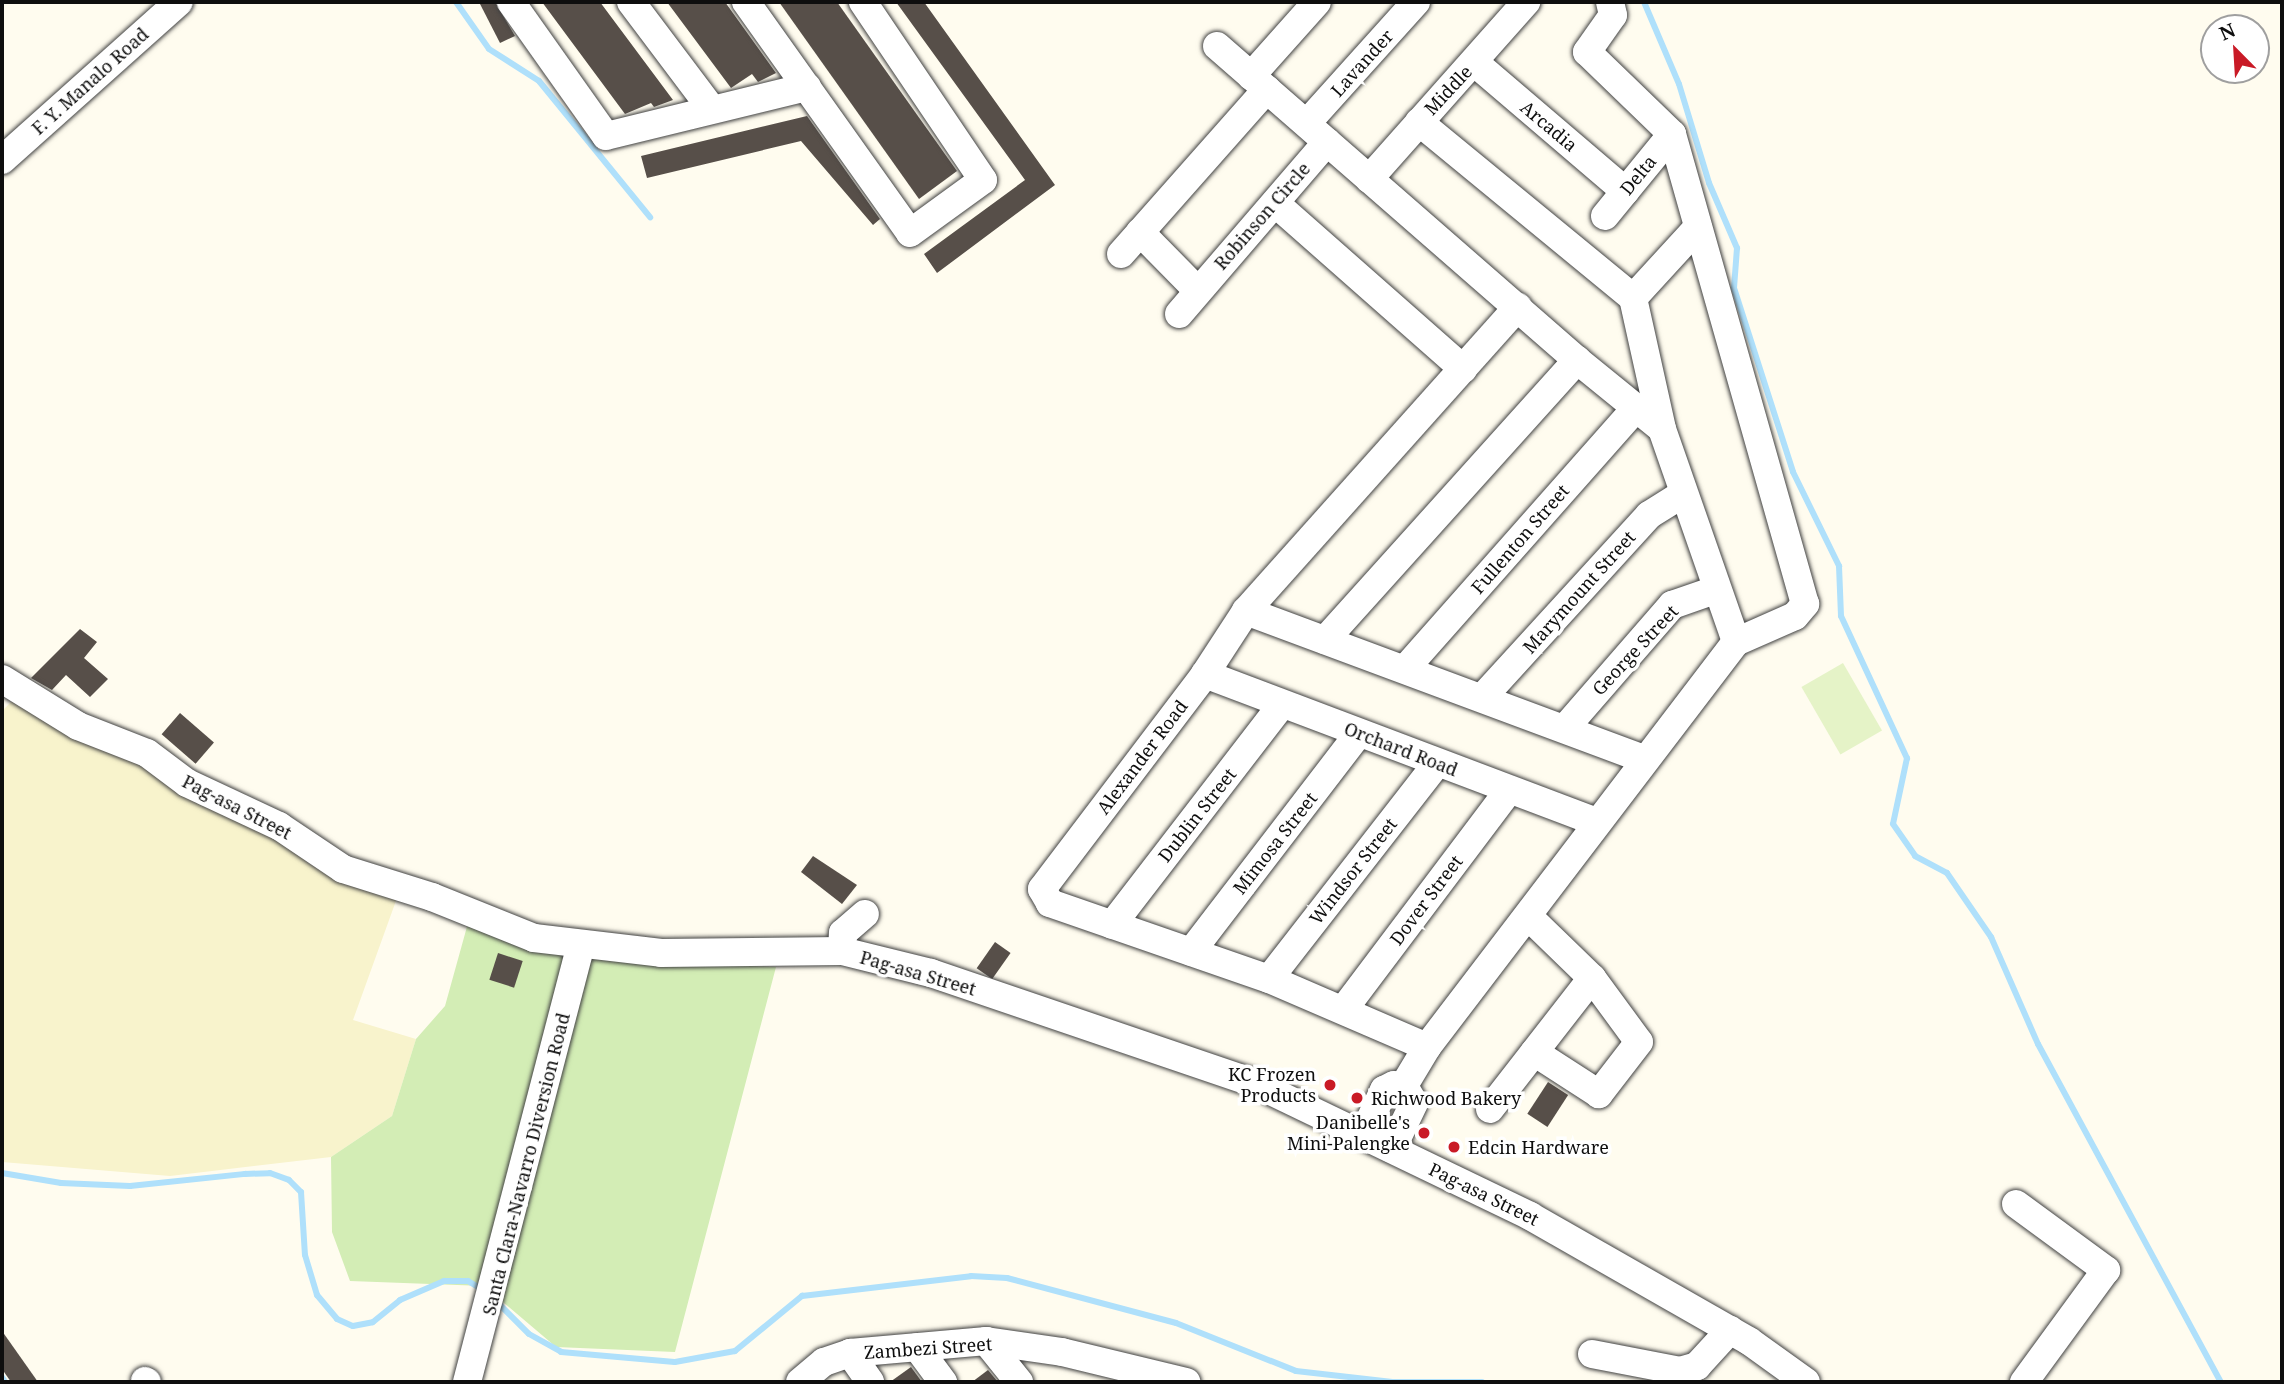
<!DOCTYPE html>
<style>
body{margin:0}
#map{position:relative;width:2284px;height:1384px;overflow:hidden;background:#fffcef;font-family:"Noto Serif",serif}
div>[style]{position:absolute}
.farmland>*{inset:0;background:#f8f3cc}
.green>*{inset:0;background:#d3edb5}
.pitch>*{inset:0;background:#e5f3c7;transform-origin:0 0}
.stream>*{height:6px;margin:-3px;padding:0 3px;transform-origin:3px;border-radius:3px;background:#afe0fb}
.building>*{inset:0;background:#574f49;transform-origin:0 0}
.roads{filter:drop-shadow(0 0 2px #414141) drop-shadow(0 0 2px #414141)}
.minor>*{height:28px;margin:-14px;padding:0 14px;transform-origin:14px;border-radius:14px;background:#fff}
.dots>*{width:19px;height:19px;translate:-50% -50%;box-sizing:border-box;border:4px solid #fff;border-radius:50%}
span{translate:-50% -50%;white-space:nowrap;text-align:center;line-height:1.15;-webkit-text-stroke:7px #fff;paint-order:stroke}
.street-label{font-size:18px;color:#0e0e0e}
.poi-label{font-size:18px;color:#0e0e0e}
.right{translate:-100% -50%;text-align:right}
.left{translate:0 -50%;text-align:left}
.frame{position:absolute;inset:0;border:4px solid #0e0e0e;pointer-events:none}
.north{position:absolute;left:2200px;top:14px;width:70px;height:70px;box-sizing:border-box;background:#fff;border:2px solid #9f9f9f;border-radius:50%;rotate:336deg;font-size:19px;font-weight:700;line-height:28px;text-align:center;color:#0e0e0e}
.north::after{content:'';display:block;margin:auto;width:24px;height:32px;background:#c91a26;clip-path:polygon(50% 0,100% 100%,50% 72%,0 100%)}
</style>
<div id="map">
<div class="farmland">
<div style="clip-path:polygon(14px 699px,276px 830px,309px 864px,397px 898px,353px 1020px,416px 1039px,392px 1116px,331px 1157px,170px 1176px,2px 1162px,2px 711px)"></div>
</div>
<div class="green">
<div style="clip-path:polygon(468px 923px,646px 961px,776px 967px,675px 1352px,556px 1347px,484px 1286px,350px 1281px,332px 1232px,331px 1157px,392px 1116px,416px 1039px,445px 1006px)"></div>
</div>
<div class="pitch">
<div style="left:1843px;top:663px;width:78px;height:48px;rotate:60deg"></div>
</div>
<div class="stream">
<div style="left:456px;top:2px;width:57px;rotate:54.9deg"></div>
<div style="left:489px;top:49px;width:59px;rotate:32.6deg"></div>
<div style="left:539px;top:81px;width:176px;rotate:50.8deg"></div>
<div style="left:1644px;top:2px;width:89px;rotate:66.9deg"></div>
<div style="left:1679px;top:84px;width:103px;rotate:73.1deg"></div>
<div style="left:1709px;top:183px;width:71px;rotate:66.7deg"></div>
<div style="left:1737px;top:248px;width:40px;rotate:94.3deg"></div>
<div style="left:1734px;top:288px;width:193px;rotate:72.2deg"></div>
<div style="left:1793px;top:472px;width:105px;rotate:63.9deg"></div>
<div style="left:1839px;top:566px;width:50px;rotate:87.7deg"></div>
<div style="left:1841px;top:616px;width:157px;rotate:65.1deg"></div>
<div style="left:1907px;top:758px;width:67px;rotate:102deg"></div>
<div style="left:1893px;top:824px;width:39px;rotate:55deg"></div>
<div style="left:1915px;top:856px;width:36px;rotate:28deg"></div>
<div style="left:1947px;top:873px;width:78px;rotate:55.5deg"></div>
<div style="left:1991px;top:937px;width:117px;rotate:66.3deg"></div>
<div style="left:2038px;top:1044px;width:384px;rotate:61.6deg"></div>
<div style="left:2px;top:1173px;width:60px;rotate:9.6deg"></div>
<div style="left:61px;top:1183px;width:69px;rotate:2.5deg"></div>
<div style="left:130px;top:1186px;width:116px;rotate:-6deg"></div>
<div style="left:245px;top:1174px;width:25px;rotate:-2deg"></div>
<div style="left:270px;top:1173px;width:20px;rotate:20deg"></div>
<div style="left:289px;top:1180px;width:17px;rotate:45deg"></div>
<div style="left:301px;top:1192px;width:63px;rotate:86.4deg"></div>
<div style="left:305px;top:1255px;width:42px;rotate:73.3deg"></div>
<div style="left:317px;top:1295px;width:31px;rotate:50deg"></div>
<div style="left:337px;top:1319px;width:17px;rotate:24deg"></div>
<div style="left:353px;top:1326px;width:20px;rotate:-11deg"></div>
<div style="left:373px;top:1322px;width:35px;rotate:-39deg"></div>
<div style="left:400px;top:1300px;width:48px;rotate:-23.4deg"></div>
<div style="left:444px;top:1281px;width:24px"></div>
<div style="left:468px;top:1281px;width:17px;rotate:31deg"></div>
<div style="left:497px;top:1302px;width:45px;rotate:45deg"></div>
<div style="left:529px;top:1334px;width:37px;rotate:29deg"></div>
<div style="left:561px;top:1352px;width:114px;rotate:5deg"></div>
<div style="left:675px;top:1362px;width:61px;rotate:-10.4deg"></div>
<div style="left:735px;top:1351px;width:87px;rotate:-39.4deg"></div>
<div style="left:802px;top:1296px;width:170px;rotate:-6.7deg"></div>
<div style="left:971px;top:1276px;width:36px;rotate:3deg"></div>
<div style="left:1007px;top:1278px;width:175px;rotate:14.9deg"></div>
<div style="left:1176px;top:1323px;width:129px;rotate:21.8deg"></div>
<div style="left:1296px;top:1371px;width:97px;rotate:6.5deg"></div>
<div style="left:1392px;top:1382px;width:90px"></div>
<div style="left:2px;top:1377px;width:6px;rotate:59deg"></div>
</div>
<div class="building">
<div style="clip-path:polygon(479px 2px,495px 2px,515px 36px,500px 43px)"></div>
<div style="clip-path:polygon(542px 2px,600px 2px,673px 100px,654px 107px,651px 103px,625px 114px)"></div>
<div style="clip-path:polygon(667px 2px,725px 2px,776px 73px,758px 82px,752px 74px,731px 88px)"></div>
<div style="clip-path:polygon(779px 2px,837px 2px,957px 171px,919px 199px)"></div>
<div style="clip-path:polygon(896px 2px,924px 2px,1055px 185px,937px 273px,924px 254px,1025px 180px)"></div>
<div style="clip-path:polygon(807px 116px,880px 219px,873px 225px,801px 141px,647px 178px,641px 156px)"></div>
<div style="clip-path:polygon(80px 629px,97px 642px,84px 658px,108px 679px,90px 697px,66px 675px,52px 690px,31px 678px)"></div>
<div style="left:180px;top:713px;width:45px;height:28px;rotate:41deg"></div>
<div style="clip-path:polygon(813px 856px,857px 885px,842px 904px,801px 872px)"></div>
<div style="left:995px;top:942px;width:19px;height:32px;rotate:35deg"></div>
<div style="left:498px;top:953px;width:26px;height:28px;rotate:18deg"></div>
<div style="left:1548px;top:1082px;width:24px;height:38px;rotate:33deg"></div>
<div style="clip-path:polygon(2px 1331px,38px 1382px,11px 1382px,2px 1369px)"></div>
<div style="clip-path:polygon(911px 1367px,922px 1382px,890px 1382px)"></div>
<div style="clip-path:polygon(988px 1370px,998px 1382px,972px 1382px)"></div>
</div>
<div class="roads">
<div class="minor">
<div style="left:511px;top:2px;width:164px;rotate:54.7deg"></div>
<div style="left:606px;top:136px;width:207px;rotate:-13.7deg"></div>
<div style="left:631px;top:2px;width:133px;rotate:53deg"></div>
<div style="left:746px;top:2px;width:283px;rotate:54.6deg"></div>
<div style="left:910px;top:233px;width:90px;rotate:-36deg"></div>
<div style="left:983px;top:180px;width:215px;rotate:-124deg"></div>
<div style="left:1217px;top:46px;width:478px;rotate:41.1deg"></div>
<div style="left:1577px;top:360px;width:109px;rotate:39.1deg"></div>
<div style="left:1474px;top:62px;width:199px;rotate:40.5deg"></div>
<div style="left:1251px;top:76px;width:99px;rotate:-48.3deg"></div>
<div style="left:1419px;top:122px;width:277px;rotate:39.4deg"></div>
<div style="left:1633px;top:298px;width:134px;rotate:77.5deg"></div>
<div style="left:1662px;top:429px;width:225px;rotate:70.8deg"></div>
<div style="left:1307px;top:123px;width:163px;rotate:-48deg"></div>
<div style="left:2px;top:160px;width:237px;rotate:-41.8deg"></div>
<div style="left:1369px;top:179px;width:237px;rotate:-48.4deg"></div>
<div style="left:1275px;top:203px;width:251px;rotate:41.4deg"></div>
<div style="left:1605px;top:216px;width:106px;rotate:-50.7deg"></div>
<div style="left:1140px;top:232px;width:81px;rotate:45.5deg"></div>
<div style="left:1121px;top:254px;width:220px;rotate:-48.5deg"></div>
<div style="left:1633px;top:298px;width:96px;rotate:-47.5deg"></div>
<div style="left:1179px;top:314px;width:227px;rotate:-49.3deg"></div>
<div style="left:1246px;top:611px;width:425px;rotate:20.4deg"></div>
<div style="left:1325px;top:640px;width:377px;rotate:-48deg"></div>
<div style="left:1405px;top:669px;width:347px;rotate:-48.5deg"></div>
<div style="left:1205px;top:674px;width:419px;rotate:20.7deg"></div>
<div style="left:2px;top:679px;width:89px;rotate:31.7deg"></div>
<div style="left:78px;top:726px;width:74px;rotate:21.4deg"></div>
<div style="left:147px;top:753px;width:50px;rotate:36.9deg"></div>
<div style="left:187px;top:783px;width:102px;rotate:25.1deg"></div>
<div style="left:279px;top:826px;width:77px;rotate:33.9deg"></div>
<div style="left:343px;top:869px;width:93px;rotate:17.5deg"></div>
<div style="left:432px;top:897px;width:110px;rotate:21.9deg"></div>
<div style="left:534px;top:938px;width:128px;rotate:6.7deg"></div>
<div style="left:661px;top:953px;width:181px;rotate:-0.6deg"></div>
<div style="left:842px;top:951px;width:92px;rotate:13.9deg"></div>
<div style="left:931px;top:973px;width:339px;rotate:18.8deg"></div>
<div style="left:1252px;top:1082px;width:309px;rotate:25.7deg"></div>
<div style="left:1530px;top:1216px;width:252px;rotate:29.7deg"></div>
<div style="left:1749px;top:1341px;width:70px;rotate:35.7deg"></div>
<div style="left:1482px;top:698px;width:248px;rotate:-47.6deg"></div>
<div style="left:1649px;top:515px;width:39px;rotate:-32deg"></div>
<div style="left:1566px;top:727px;width:162px;rotate:-49deg"></div>
<div style="left:1672px;top:605px;width:46px;rotate:-19.2deg"></div>
<div style="left:1529px;top:917px;width:88px;rotate:44.1deg"></div>
<div style="left:1592px;top:978px;width:79px;rotate:53.7deg"></div>
<div style="left:1639px;top:1042px;width:66px;rotate:127.6deg"></div>
<div style="left:1599px;top:1094px;width:77px;rotate:-147.1deg"></div>
<div style="left:1112px;top:925px;width:279px;rotate:-52.4deg"></div>
<div style="left:842px;top:951px;width:18px;rotate:-87deg"></div>
<div style="left:843px;top:933px;width:29px;rotate:-41deg"></div>
<div style="left:1191px;top:952px;width:276px;rotate:-52.5deg"></div>
<div style="left:1269px;top:979px;width:274px;rotate:-52.1deg"></div>
<div style="left:1344px;top:1009px;width:273px;rotate:-53deg"></div>
<div style="left:1427px;top:1047px;width:172px;rotate:-156.7deg"></div>
<div style="left:1269px;top:979px;width:232px;rotate:-160.9deg"></div>
<div style="left:1050px;top:903px;width:16px;rotate:-120deg"></div>
<div style="left:1042px;top:889px;width:270px;rotate:-52.8deg"></div>
<div style="left:1205px;top:674px;width:75px;rotate:-56.9deg"></div>
<div style="left:1246px;top:611px;width:408px;rotate:-48.2deg"></div>
<div style="left:1403px;top:1087px;width:47px;rotate:-59deg"></div>
<div style="left:1427px;top:1047px;width:509px;rotate:-52.66deg"></div>
<div style="left:1736px;top:642px;width:64px;rotate:-23.8deg"></div>
<div style="left:1795px;top:616px;width:16px;rotate:-50deg"></div>
<div style="left:1805px;top:604px;width:488px;rotate:-105.8deg"></div>
<div style="left:1672px;top:134px;width:118px;rotate:-136deg"></div>
<div style="left:1587px;top:52px;width:45px;rotate:-54.9deg"></div>
<div style="left:1613px;top:15px;width:13px;rotate:-103deg"></div>
<div style="left:1490px;top:1109px;width:166px;rotate:-52.1deg"></div>
<div style="left:1363px;top:1135px;width:50px;rotate:-65deg"></div>
<div style="left:1384px;top:1090px;width:11px;rotate:-27deg"></div>
<div style="left:1394px;top:1085px;width:11px;rotate:15deg"></div>
<div style="left:1405px;top:1088px;width:17px;rotate:59deg"></div>
<div style="left:1414px;top:1103px;width:51px;rotate:115.6deg"></div>
<div style="left:2016px;top:1204px;width:112px;rotate:36.3deg"></div>
<div style="left:2106px;top:1270px;width:139px;rotate:126.2deg"></div>
<div style="left:986px;top:1341px;width:53px;rotate:51.2deg"></div>
<div style="left:917px;top:1347px;width:44px;rotate:53.4deg"></div>
<div style="left:850px;top:1353px;width:35px;rotate:55deg"></div>
<div style="left:1592px;top:1354px;width:90px;rotate:10.9deg"></div>
<div style="left:1680px;top:1371px;width:18px;rotate:-16deg"></div>
<div style="left:1697px;top:1366px;width:49px;rotate:-47.5deg"></div>
<div style="left:145px;top:1381px;width:2px;rotate:27deg"></div>
<div style="left:467px;top:1382px;width:452px;rotate:-75.4deg"></div>
<div style="left:800px;top:1382px;width:31px;rotate:-40deg"></div>
<div style="left:824px;top:1362px;width:28px;rotate:-19deg"></div>
<div style="left:850px;top:1353px;width:137px;rotate:-5deg"></div>
<div style="left:986px;top:1341px;width:77px;rotate:8.2deg"></div>
<div style="left:1062px;top:1352px;width:128px;rotate:13.6deg"></div>
</div>
</div>
<div class="dots">
<div style="left:1330px;top:1085px;background:#c91a26"></div>
<div style="left:1357px;top:1098px;background:#c91a26"></div>
<div style="left:1424px;top:1133px;background:#c91a26"></div>
<div style="left:1454px;top:1147px;background:#c91a26"></div>
</div>
<div class="street-label">
<span style="left:1362px;top:63px;rotate:-48deg">Lavander</span>
<span style="left:90px;top:81px;rotate:-42deg">F. Y. Manalo Road</span>
<span style="left:1448px;top:90px;rotate:-47deg">Middle</span>
<span style="left:1549px;top:126px;rotate:40deg">Arcadia</span>
<span style="left:1638px;top:175px;rotate:-51deg">Delta</span>
<span style="left:1262px;top:216px;rotate:-49deg">Robinson Circle</span>
<span style="left:1520px;top:539px;rotate:-49deg">Fullenton Street</span>
<span style="left:1579px;top:592px;rotate:-48deg">Marymount Street</span>
<span style="left:1635px;top:650px;rotate:-47deg">George Street</span>
<span style="left:1401px;top:749px;rotate:21deg">Orchard Road</span>
<span style="left:1142px;top:757px;rotate:-53deg">Alexander Road</span>
<span style="left:237px;top:807px;rotate:27deg">Pag-asa Street</span>
<span style="left:1197px;top:815px;rotate:-52deg">Dublin Street</span>
<span style="left:1275px;top:843px;rotate:-52deg">Mimosa Street</span>
<span style="left:1353px;top:871px;rotate:-52deg">Windsor Street</span>
<span style="left:1426px;top:900px;rotate:-53deg">Dover Street</span>
<span style="left:918px;top:973px;rotate:16deg">Pag-asa Street</span>
<span style="left:526px;top:1164px;rotate:-76deg">Santa Clara-Navarro Diversion Road</span>
<span style="left:1484px;top:1194px;rotate:26deg">Pag-asa Street</span>
<span style="left:928px;top:1348px;rotate:-4deg">Zambezi Street</span>
</div>
<div class="poi-label">
<span class="right" style="left:1316px;top:1085px">KC Frozen<br>Products</span>
<span class="left" style="left:1371px;top:1098px">Richwood Bakery</span>
<span class="right" style="left:1410px;top:1133px">Danibelle's<br>Mini-Palengke</span>
<span class="left" style="left:1468px;top:1147px">Edcin Hardware</span>
</div>
<div class="frame"></div>
<div class="north">N</div>
</div>
